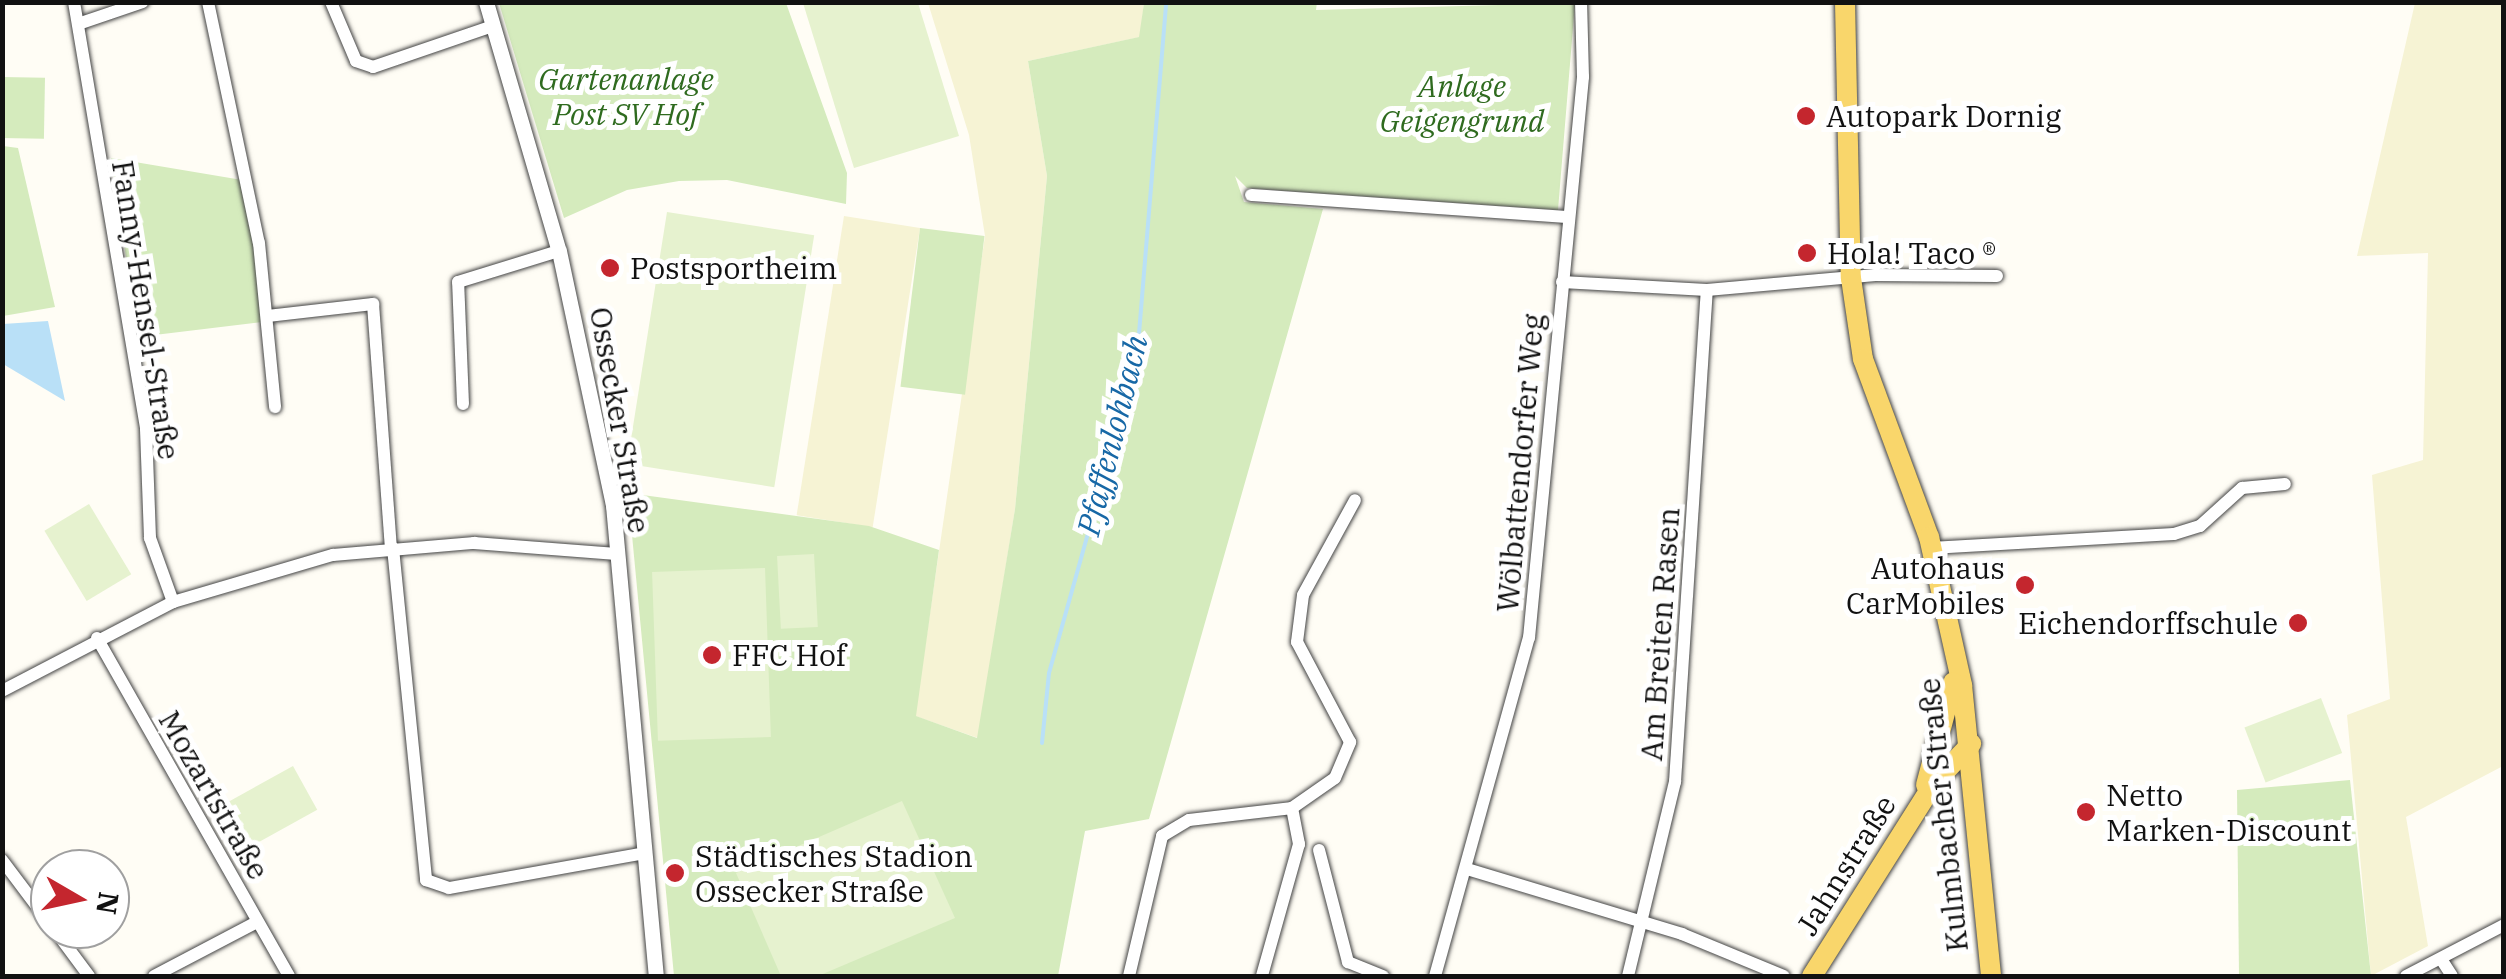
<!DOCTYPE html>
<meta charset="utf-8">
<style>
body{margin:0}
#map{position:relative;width:2506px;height:979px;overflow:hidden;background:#fffdf5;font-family:"IBM Plex Serif",serif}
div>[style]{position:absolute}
.farmland>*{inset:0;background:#f6f3d4;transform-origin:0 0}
.green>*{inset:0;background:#d5ebbd;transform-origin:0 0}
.pitch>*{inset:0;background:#e6f2cf;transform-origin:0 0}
.water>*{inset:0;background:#b9e0f7}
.stream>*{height:4px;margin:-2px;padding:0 2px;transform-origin:2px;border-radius:2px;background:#b9e0f7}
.roads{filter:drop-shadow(0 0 2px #444) drop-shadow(0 0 2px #444)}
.minor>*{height:12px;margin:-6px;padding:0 6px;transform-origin:6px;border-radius:6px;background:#fff}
.tertiary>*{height:15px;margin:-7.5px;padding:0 7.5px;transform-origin:7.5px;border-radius:7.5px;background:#fff}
.primary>*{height:20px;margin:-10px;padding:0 10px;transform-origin:10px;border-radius:10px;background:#f9d66b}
.dots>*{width:28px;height:28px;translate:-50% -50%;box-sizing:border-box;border:5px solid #fff;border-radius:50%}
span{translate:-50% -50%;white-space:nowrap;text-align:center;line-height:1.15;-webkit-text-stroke:10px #fff;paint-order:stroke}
.park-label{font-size:30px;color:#2f6b1f;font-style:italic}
.poi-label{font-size:30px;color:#111}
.left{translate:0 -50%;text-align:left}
.right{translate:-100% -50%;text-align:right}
.street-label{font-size:30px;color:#111}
.water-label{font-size:32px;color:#1768a6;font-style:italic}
.frame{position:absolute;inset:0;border:5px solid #111;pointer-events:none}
.north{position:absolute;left:30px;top:849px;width:100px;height:100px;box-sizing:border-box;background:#fff;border:2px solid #a0a0a0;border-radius:50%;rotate:99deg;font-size:28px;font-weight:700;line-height:40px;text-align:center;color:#111}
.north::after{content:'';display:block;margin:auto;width:35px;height:45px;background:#c4262e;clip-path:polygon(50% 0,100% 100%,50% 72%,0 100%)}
</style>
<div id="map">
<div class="farmland">
<div style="clip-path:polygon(928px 3px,1144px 3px,1140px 37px,1028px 61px,1047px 176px,1015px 509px,978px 738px,915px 716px,985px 236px,969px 135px)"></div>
<div style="clip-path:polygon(2415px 3px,2503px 3px,2503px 766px,2406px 817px,2428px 946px,2371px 976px,2347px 715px,2390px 699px,2372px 475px,2423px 460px,2428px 253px,2357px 256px)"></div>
<div style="left:844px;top:216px;width:77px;height:303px;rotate:9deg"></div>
</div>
<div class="green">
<div style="clip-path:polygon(1317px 2px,1316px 10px,1575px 3px,1558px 210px,1247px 188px,1235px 176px,1244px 202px,1323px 209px,1149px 819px,1085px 831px,1058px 976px,674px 976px,628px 493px,869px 526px,939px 550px,916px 716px,977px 738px,1015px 509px,1047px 176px,1028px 61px,1139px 37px,1144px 3px)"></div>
<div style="clip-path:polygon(499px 3px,786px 3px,847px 173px,846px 204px,727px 180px,679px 181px,627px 190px,564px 218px)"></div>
<div style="left:2px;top:77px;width:43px;height:61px;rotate:1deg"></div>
<div style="clip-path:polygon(3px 146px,18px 148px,55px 307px,3px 316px)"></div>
<div style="clip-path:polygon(111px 158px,248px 181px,262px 322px,138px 337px)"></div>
<div style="left:920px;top:228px;width:65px;height:160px;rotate:7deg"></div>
<div style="clip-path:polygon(2350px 780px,2371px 976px,2239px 976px,2237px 790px)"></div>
</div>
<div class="pitch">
<div style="clip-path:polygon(803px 3px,918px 3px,959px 136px,854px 168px)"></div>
<div style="left:667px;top:212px;width:149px;height:255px;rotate:9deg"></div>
<div style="left:89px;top:504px;width:82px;height:52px;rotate:59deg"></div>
<div style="left:814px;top:554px;width:73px;height:37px;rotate:87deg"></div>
<div style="left:765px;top:568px;width:169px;height:113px;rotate:88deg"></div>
<div style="left:2321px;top:698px;width:59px;height:82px;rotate:69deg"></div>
<div style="left:293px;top:766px;width:50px;height:83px;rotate:61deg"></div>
<div style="clip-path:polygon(902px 801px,955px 918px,818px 976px,781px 976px,736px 873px)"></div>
</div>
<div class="water">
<div style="clip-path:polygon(48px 321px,65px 401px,3px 364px,3px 324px)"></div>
</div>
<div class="stream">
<div style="left:1042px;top:743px;width:70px;rotate:-84.3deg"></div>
<div style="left:1049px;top:673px;width:327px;rotate:-74.4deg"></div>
<div style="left:1137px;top:358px;width:357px;rotate:-85.3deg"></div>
</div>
<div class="roads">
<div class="minor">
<div style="left:74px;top:2px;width:433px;rotate:80.4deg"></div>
<div style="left:146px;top:429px;width:109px;rotate:87.9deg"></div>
<div style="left:150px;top:538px;width:68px;rotate:70.2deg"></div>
<div style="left:208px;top:2px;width:246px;rotate:78.1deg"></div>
<div style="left:259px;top:243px;width:165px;rotate:84.4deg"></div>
<div style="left:331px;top:2px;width:64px;rotate:67deg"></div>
<div style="left:356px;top:61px;width:18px;rotate:19deg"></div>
<div style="left:373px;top:67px;width:127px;rotate:-18.9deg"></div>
<div style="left:81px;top:23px;width:65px;rotate:-18.7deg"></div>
<div style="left:1251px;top:195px;width:314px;rotate:4deg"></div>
<div style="left:1562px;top:282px;width:145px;rotate:3.2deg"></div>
<div style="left:1707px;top:290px;width:169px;rotate:-5.1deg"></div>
<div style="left:1875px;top:275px;width:122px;rotate:0.5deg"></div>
<div style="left:267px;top:316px;width:107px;rotate:-6.5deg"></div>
<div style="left:373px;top:304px;width:245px;rotate:85.8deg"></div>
<div style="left:463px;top:404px;width:122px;rotate:-92.3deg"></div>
<div style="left:458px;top:282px;width:106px;rotate:-17.1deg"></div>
<div style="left:393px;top:548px;width:334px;rotate:84.3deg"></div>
<div style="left:426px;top:880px;width:24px;rotate:19deg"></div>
<div style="left:449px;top:888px;width:194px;rotate:-10.1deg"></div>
<div style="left:1931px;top:548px;width:243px;rotate:-3.3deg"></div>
<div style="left:2174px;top:534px;width:27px;rotate:-17deg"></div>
<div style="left:2200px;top:526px;width:57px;rotate:-42.1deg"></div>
<div style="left:2242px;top:488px;width:43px;rotate:-5.3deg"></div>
<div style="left:97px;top:638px;width:389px;rotate:60.4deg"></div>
<div style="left:2px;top:691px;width:193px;rotate:-27.5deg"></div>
<div style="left:173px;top:602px;width:167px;rotate:-16.4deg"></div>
<div style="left:333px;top:555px;width:142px;rotate:-4.9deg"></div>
<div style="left:474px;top:543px;width:143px;rotate:4.4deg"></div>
<div style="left:1292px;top:808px;width:52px;rotate:-34.9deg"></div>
<div style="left:1335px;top:778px;width:39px;rotate:-67deg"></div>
<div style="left:1350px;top:742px;width:113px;rotate:-117.9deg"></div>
<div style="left:1297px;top:642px;width:47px;rotate:-82.7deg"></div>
<div style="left:1303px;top:595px;width:108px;rotate:-61.3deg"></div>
<div style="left:1319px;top:850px;width:116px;rotate:75.5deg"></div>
<div style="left:1348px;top:962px;width:38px;rotate:22deg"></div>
<div style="left:2px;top:860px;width:80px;rotate:53.1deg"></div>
<div style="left:1467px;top:869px;width:225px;rotate:16.8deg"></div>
<div style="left:1682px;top:934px;width:110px;rotate:22.4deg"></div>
<div style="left:54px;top:929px;width:59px;rotate:53.3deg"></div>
<div style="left:2441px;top:959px;width:20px;rotate:57deg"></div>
<div style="left:154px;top:976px;width:116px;rotate:-27.7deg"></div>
<div style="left:1129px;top:976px;width:144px;rotate:-76.7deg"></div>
<div style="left:1162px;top:836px;width:31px;rotate:-31deg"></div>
<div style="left:1189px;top:820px;width:104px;rotate:-6.6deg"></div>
<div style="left:1292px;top:808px;width:37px;rotate:79deg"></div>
<div style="left:1299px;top:844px;width:137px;rotate:105.7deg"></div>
<div style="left:1435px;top:976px;width:351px;rotate:-74.5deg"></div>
<div style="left:1529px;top:638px;width:564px;rotate:-84.5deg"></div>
<div style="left:1583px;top:77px;width:75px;rotate:-91.5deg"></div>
<div style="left:1628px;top:976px;width:200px;rotate:-76.4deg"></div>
<div style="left:1675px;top:782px;width:493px;rotate:-86.3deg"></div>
<div style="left:2406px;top:976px;width:110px;rotate:-27.5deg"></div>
</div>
<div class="tertiary">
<div style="left:486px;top:2px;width:259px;rotate:73.7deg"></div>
<div style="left:559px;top:251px;width:260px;rotate:78deg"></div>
<div style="left:613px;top:505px;width:473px;rotate:84.8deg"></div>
</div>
<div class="primary">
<div style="left:1845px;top:2px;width:276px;rotate:88.8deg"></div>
<div style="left:1851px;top:278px;width:82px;rotate:81.6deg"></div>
<div style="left:1863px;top:359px;width:190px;rotate:69.7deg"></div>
<div style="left:1929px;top:537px;width:152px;rotate:77.4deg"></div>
<div style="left:1962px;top:685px;width:292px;rotate:84.3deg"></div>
<div style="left:1926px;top:785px;width:106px;rotate:-75.2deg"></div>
<div style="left:1812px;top:976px;width:228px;rotate:-57.7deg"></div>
<div style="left:1934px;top:783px;width:54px;rotate:-46.5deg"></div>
</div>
</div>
<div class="dots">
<div style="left:1806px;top:116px;background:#c4262e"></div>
<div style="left:1807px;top:253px;background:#c4262e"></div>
<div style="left:610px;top:268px;background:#c4262e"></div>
<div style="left:2025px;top:585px;background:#c4262e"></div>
<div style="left:2298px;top:623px;background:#c4262e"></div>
<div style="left:712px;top:655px;background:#c4262e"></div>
<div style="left:2086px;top:812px;background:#c4262e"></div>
<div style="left:675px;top:873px;background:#c4262e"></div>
</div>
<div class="park-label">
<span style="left:626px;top:96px">Gartenanlage<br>Post SV Hof</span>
<span style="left:1462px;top:103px">Anlage<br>Geigengrund</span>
</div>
<div class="poi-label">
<span class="left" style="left:1826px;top:116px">Autopark Dornig</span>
<span class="left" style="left:1827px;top:253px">Hola! Taco ®</span>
<span class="left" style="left:630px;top:268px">Postsportheim</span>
<span class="right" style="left:2005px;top:585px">Autohaus<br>CarMobiles</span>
<span class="right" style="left:2278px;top:623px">Eichendorffschule</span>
<span class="left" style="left:732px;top:655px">FFC Hof</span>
<span class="left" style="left:2106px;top:812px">Netto<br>Marken-Discount</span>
<span class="left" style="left:695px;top:873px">Städtisches Stadion<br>Ossecker Straße</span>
</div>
<div class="street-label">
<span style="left:146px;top:310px;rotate:81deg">Fanny-Hensel-Straße</span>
<span style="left:620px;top:420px;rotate:80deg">Ossecker Straße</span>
<span style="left:1520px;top:463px;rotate:-85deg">Wölbattendorfer Weg</span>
<span style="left:1660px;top:634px;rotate:-86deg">Am Breiten Rasen</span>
<span style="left:214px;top:795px;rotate:60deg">Mozartstraße</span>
<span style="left:1943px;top:815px;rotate:-96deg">Kulmbacher Straße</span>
<span style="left:1846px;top:865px;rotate:-58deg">Jahnstraße</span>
</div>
<div class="water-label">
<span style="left:1112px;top:435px;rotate:-76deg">Pfaffenlohbach</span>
</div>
<div class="frame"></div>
<div class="north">N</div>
</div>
